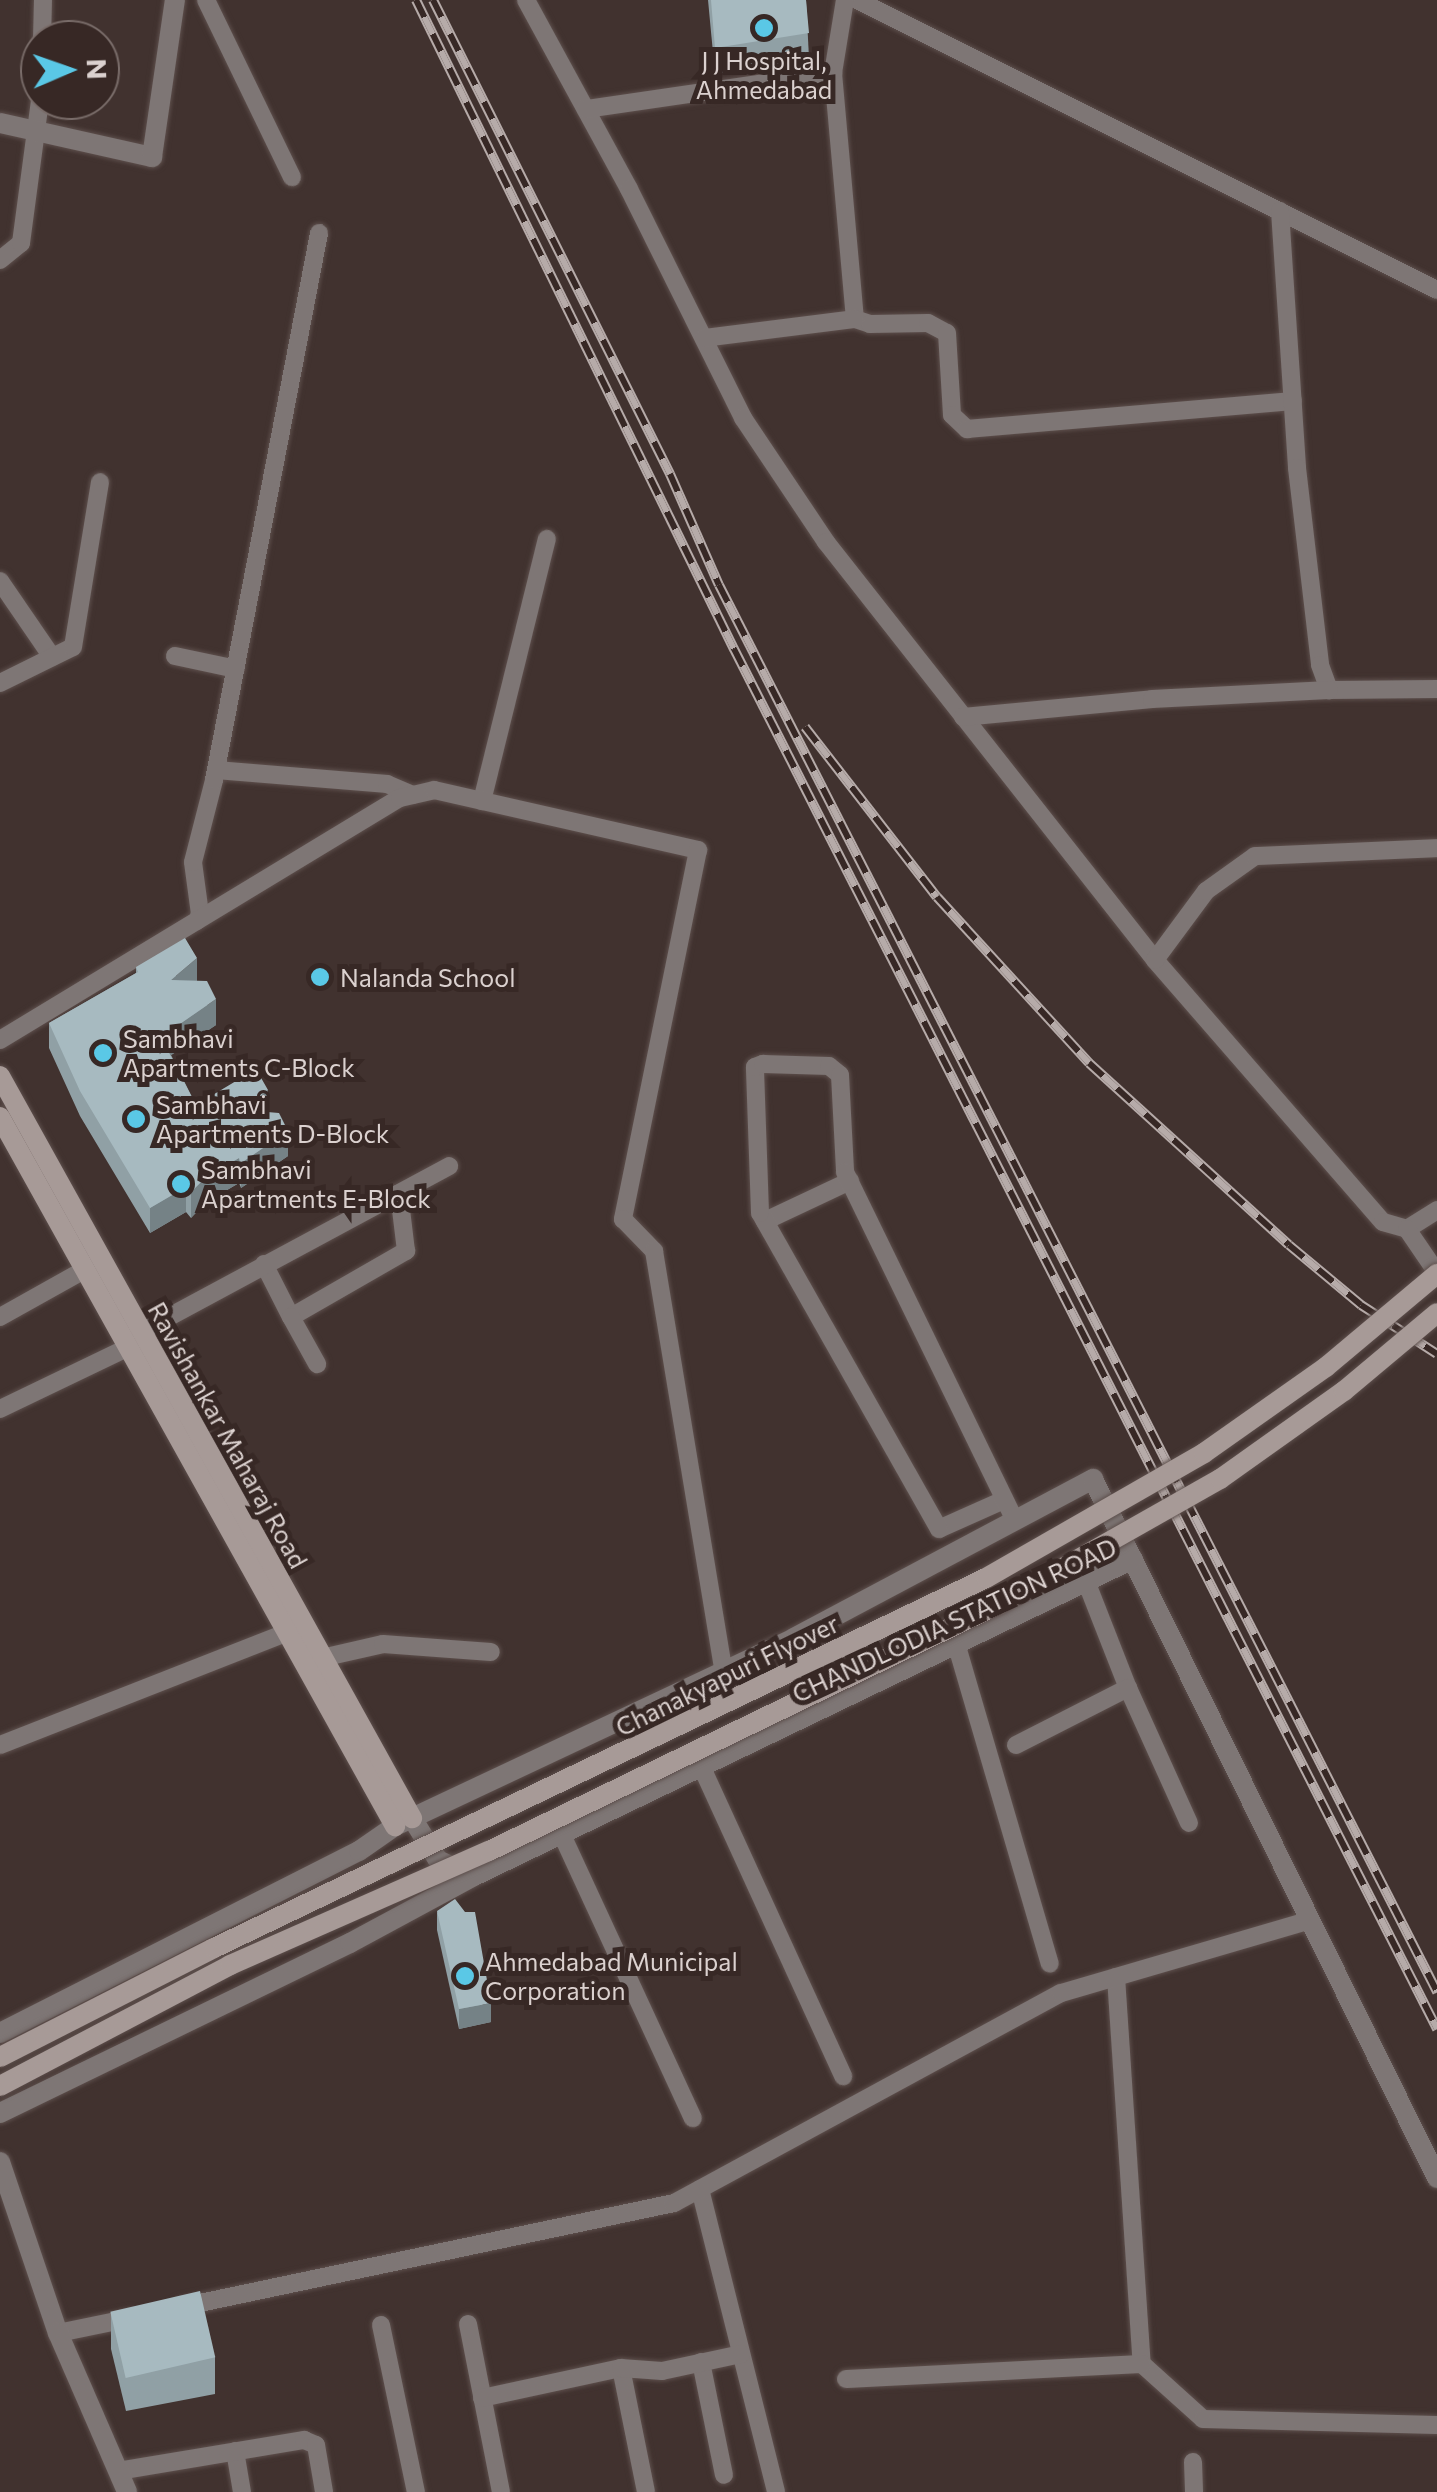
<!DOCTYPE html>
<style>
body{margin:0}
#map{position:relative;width:1437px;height:2492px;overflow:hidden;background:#41322f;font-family:Commissioner,sans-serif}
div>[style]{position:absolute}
.roads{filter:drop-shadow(0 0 2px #5d4f4c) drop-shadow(0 0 2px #5d4f4c)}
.minor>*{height:18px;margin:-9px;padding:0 9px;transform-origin:9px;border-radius:9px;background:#7e7675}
.tertiary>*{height:20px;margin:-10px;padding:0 10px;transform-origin:10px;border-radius:10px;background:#7e7675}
.secondary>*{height:20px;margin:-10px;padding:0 10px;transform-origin:10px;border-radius:10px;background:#a79a97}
.rail>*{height:10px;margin-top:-5px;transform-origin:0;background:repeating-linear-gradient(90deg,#372825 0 19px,#b6aba9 0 38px);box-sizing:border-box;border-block:2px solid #b6aba9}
.bridges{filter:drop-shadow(0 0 2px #5d4f4c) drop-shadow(0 0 2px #5d4f4c)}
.secondary-bridge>*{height:20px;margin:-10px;padding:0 10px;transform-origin:10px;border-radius:10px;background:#a79a97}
.wall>*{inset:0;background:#90a0a5}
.shaded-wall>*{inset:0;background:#758286}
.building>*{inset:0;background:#a7bac0;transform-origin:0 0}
.dots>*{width:28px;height:28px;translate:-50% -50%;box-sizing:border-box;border:5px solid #372825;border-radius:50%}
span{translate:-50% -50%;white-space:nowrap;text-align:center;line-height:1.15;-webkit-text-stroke:10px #372825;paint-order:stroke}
.poi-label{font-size:25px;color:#dbd1cf}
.left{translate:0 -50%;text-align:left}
.street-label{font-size:25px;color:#dbd1cf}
.north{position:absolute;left:20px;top:20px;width:100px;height:100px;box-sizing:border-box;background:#372825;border:2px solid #796c69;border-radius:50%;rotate:88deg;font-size:28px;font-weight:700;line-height:40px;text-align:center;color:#dbd1cf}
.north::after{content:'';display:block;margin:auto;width:35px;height:45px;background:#5ac8e6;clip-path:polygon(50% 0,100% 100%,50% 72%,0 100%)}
</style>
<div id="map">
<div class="roads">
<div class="minor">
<div style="left:206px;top:0;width:197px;rotate:64.1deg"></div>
<div style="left:526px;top:0;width:215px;rotate:61.4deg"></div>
<div style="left:629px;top:189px;width:256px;rotate:63.5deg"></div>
<div style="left:743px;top:418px;width:149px;rotate:56.2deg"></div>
<div style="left:826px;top:542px;width:532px;rotate:51.79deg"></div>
<div style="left:1155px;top:960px;width:347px;rotate:49deg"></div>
<div style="left:1383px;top:1222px;width:25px;rotate:16deg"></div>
<div style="left:1407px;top:1229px;width:36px;rotate:-32deg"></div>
<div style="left:857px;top:0;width:648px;rotate:26.57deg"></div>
<div style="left:42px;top:40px;width:40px;rotate:-88.6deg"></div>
<div style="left:833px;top:73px;width:247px;rotate:84.9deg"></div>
<div style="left:855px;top:319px;width:16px;rotate:18deg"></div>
<div style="left:870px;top:324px;width:58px;rotate:-1deg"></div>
<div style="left:928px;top:323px;width:21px;rotate:28deg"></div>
<div style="left:947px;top:333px;width:82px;rotate:86.5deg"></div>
<div style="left:952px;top:415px;width:21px;rotate:43deg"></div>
<div style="left:967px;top:429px;width:327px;rotate:-4.9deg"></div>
<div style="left:586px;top:109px;width:250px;rotate:-8.3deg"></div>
<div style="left:833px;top:73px;width:74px;rotate:-80.7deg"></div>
<div style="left:1280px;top:211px;width:258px;rotate:86.2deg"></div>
<div style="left:1297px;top:468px;width:198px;rotate:83.3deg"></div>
<div style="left:1320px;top:665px;width:27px;rotate:70deg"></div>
<div style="left:1329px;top:690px;width:108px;rotate:-0.5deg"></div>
<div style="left:0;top:260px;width:27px;rotate:-39deg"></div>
<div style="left:21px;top:243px;width:144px;rotate:-82.4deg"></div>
<div style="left:704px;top:338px;width:152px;rotate:-7.2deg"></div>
<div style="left:0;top:581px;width:92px;rotate:55.6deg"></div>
<div style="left:175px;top:656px;width:62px;rotate:12deg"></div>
<div style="left:0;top:683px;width:81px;rotate:-26.3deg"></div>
<div style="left:73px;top:647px;width:167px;rotate:-80.7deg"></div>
<div style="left:963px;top:717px;width:190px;rotate:-5.4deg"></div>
<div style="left:1152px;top:699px;width:177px;rotate:-2.9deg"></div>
<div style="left:216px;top:770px;width:172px;rotate:4.7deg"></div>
<div style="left:387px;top:784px;width:28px;rotate:23deg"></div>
<div style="left:482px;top:801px;width:270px;rotate:-76.1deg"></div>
<div style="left:197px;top:921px;width:8px;rotate:-67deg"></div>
<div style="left:200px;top:914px;width:52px;rotate:-97.7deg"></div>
<div style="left:193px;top:862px;width:85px;rotate:-75.6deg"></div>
<div style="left:214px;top:780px;width:557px;rotate:-79.13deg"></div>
<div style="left:1155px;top:960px;width:86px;rotate:-53.5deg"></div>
<div style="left:1206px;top:891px;width:60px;rotate:-35.5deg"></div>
<div style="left:1255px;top:856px;width:182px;rotate:-2.5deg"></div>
<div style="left:0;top:1040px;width:468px;rotate:-31.2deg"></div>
<div style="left:400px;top:798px;width:35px;rotate:-13deg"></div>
<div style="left:434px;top:790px;width:271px;rotate:12.8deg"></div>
<div style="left:698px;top:850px;width:377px;rotate:101.5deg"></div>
<div style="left:623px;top:1219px;width:45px;rotate:45.9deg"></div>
<div style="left:654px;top:1251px;width:427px;rotate:80.6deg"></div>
<div style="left:765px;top:1221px;width:94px;rotate:-25.2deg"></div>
<div style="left:1407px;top:1229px;width:53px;rotate:55.7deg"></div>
<div style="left:264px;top:1264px;width:59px;rotate:63deg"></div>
<div style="left:291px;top:1317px;width:133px;rotate:-29.9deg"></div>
<div style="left:406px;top:1251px;width:58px;rotate:-96.9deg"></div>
<div style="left:0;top:1317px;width:96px;rotate:-29.2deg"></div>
<div style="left:291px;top:1317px;width:54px;rotate:61deg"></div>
<div style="left:141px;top:1332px;width:350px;rotate:-28.3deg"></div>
<div style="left:0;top:1409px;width:141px;rotate:-25.7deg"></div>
<div style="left:1004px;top:1500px;width:71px;rotate:156deg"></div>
<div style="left:939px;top:1529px;width:363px;rotate:-119.5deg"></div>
<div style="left:760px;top:1213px;width:146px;rotate:-92deg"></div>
<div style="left:755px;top:1067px;width:9px;rotate:-21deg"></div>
<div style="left:763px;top:1064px;width:66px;rotate:1.7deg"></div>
<div style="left:829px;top:1066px;width:14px;rotate:39deg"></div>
<div style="left:840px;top:1075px;width:97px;rotate:87deg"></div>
<div style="left:845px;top:1172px;width:388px;rotate:64deg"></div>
<div style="left:1086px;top:1581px;width:115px;rotate:68.6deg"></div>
<div style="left:956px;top:1643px;width:334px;rotate:73.7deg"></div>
<div style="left:326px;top:1657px;width:58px;rotate:-12.8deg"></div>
<div style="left:383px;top:1644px;width:108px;rotate:4.2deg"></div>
<div style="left:0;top:1745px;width:307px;rotate:-21.4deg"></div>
<div style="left:1016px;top:1745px;width:126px;rotate:-27deg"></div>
<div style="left:1128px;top:1688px;width:148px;rotate:65.7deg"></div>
<div style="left:703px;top:1770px;width:337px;rotate:65.4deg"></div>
<div style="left:562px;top:1835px;width:312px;rotate:65.2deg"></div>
<div style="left:1116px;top:1977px;width:388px;rotate:86.2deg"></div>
<div style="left:1142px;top:2364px;width:82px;rotate:42deg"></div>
<div style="left:1203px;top:2419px;width:234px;rotate:1.5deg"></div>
<div style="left:700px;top:2189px;width:312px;rotate:75.9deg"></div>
<div style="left:181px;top:2307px;width:504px;rotate:-11.91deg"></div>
<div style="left:674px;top:2203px;width:440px;rotate:-28.5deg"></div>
<div style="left:1061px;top:1993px;width:257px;rotate:-16.3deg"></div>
<div style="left:468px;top:2324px;width:171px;rotate:78.9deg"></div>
<div style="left:381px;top:2325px;width:171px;rotate:78.2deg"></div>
<div style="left:58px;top:2333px;width:75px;rotate:-11.6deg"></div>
<div style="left:701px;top:2362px;width:115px;rotate:78.5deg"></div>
<div style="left:621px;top:2368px;width:126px;rotate:78.6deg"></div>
<div style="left:846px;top:2379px;width:296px;rotate:-2.9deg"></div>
<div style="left:482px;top:2398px;width:142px;rotate:-12.2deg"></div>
<div style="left:621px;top:2368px;width:41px;rotate:4.2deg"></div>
<div style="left:662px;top:2371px;width:81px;rotate:-12.1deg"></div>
<div style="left:235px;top:2451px;width:42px;rotate:80.3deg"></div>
<div style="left:1193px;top:2462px;width:30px;rotate:88deg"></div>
<div style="left:118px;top:2471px;width:189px;rotate:-9.5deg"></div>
<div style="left:304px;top:2440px;width:13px;rotate:23deg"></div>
<div style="left:316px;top:2445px;width:48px;rotate:80.3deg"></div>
</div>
<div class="tertiary">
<div style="left:0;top:123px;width:156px;rotate:12.6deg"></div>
<div style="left:152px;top:157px;width:159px;rotate:-81.7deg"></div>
<div style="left:412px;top:1818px;width:49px;rotate:58.2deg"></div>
<div style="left:438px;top:1860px;width:29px;rotate:25deg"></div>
<div style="left:0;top:2033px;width:402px;rotate:-26.9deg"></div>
<div style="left:359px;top:1851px;width:44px;rotate:-34.8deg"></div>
<div style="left:395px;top:1826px;width:441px;rotate:-25.2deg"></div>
<div style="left:794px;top:1638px;width:339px;rotate:-28deg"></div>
<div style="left:1093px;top:1479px;width:779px;rotate:63.8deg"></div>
<div style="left:0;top:2113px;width:389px;rotate:-25.9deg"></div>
<div style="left:350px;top:1943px;width:141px;rotate:-28.4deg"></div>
<div style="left:474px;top:1876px;width:731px;rotate:-25.69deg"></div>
<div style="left:0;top:2162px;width:181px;rotate:71.3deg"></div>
<div style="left:58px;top:2333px;width:173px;rotate:66.5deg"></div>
</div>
<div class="secondary">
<div style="left:0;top:1076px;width:849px;rotate:60.96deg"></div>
<div style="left:0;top:1117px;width:812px;rotate:60.88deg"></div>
</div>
</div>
<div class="rail">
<div style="left:416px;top:0;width:723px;rotate:63.9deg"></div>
<div style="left:734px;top:649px;width:1549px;rotate:63deg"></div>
<div style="left:433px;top:0;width:530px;rotate:63.43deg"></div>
<div style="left:670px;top:474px;width:121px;rotate:66.2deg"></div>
<div style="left:719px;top:585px;width:1580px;rotate:62.96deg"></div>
<div style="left:805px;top:727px;width:215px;rotate:52.2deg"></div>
<div style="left:937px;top:897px;width:225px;rotate:47.5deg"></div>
<div style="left:1089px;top:1063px;width:270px;rotate:42.3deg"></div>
<div style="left:1289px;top:1245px;width:94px;rotate:39.8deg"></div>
<div style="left:1361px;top:1305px;width:90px;rotate:32.8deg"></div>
</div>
<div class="bridges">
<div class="secondary-bridge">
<div style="left:0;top:2057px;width:240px;rotate:-27deg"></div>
<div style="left:214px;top:1948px;width:856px;rotate:-25.61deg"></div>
<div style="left:986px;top:1578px;width:251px;rotate:-29.8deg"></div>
<div style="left:1204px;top:1453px;width:149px;rotate:-35.2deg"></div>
<div style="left:1326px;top:1367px;width:145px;rotate:-40deg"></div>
<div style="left:0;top:2086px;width:260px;rotate:-27.7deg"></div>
<div style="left:230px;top:1965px;width:283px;rotate:-23.8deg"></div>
<div style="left:489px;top:1851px;width:567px;rotate:-25.84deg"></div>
<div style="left:999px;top:1604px;width:254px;rotate:-29.5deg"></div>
<div style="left:1220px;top:1479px;width:152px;rotate:-35.4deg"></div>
<div style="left:1344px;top:1391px;width:121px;rotate:-40deg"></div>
</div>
</div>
<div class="wall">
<div style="clip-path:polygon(708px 0,806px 0,809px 58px,715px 74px)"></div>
<div style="clip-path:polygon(136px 967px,197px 981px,216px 1025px,171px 1055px,196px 1105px,268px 1112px,288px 1156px,241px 1188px,239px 1183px,205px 1203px,191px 1218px,186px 1212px,150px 1233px,80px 1116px,49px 1048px,49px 1023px,136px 973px)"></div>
<div style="clip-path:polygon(437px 1911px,491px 2022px,459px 2029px,437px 1930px)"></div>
<div style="clip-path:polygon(111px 2313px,215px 2357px,215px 2394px,126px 2411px,111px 2349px)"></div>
</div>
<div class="shaded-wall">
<div style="clip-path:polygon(197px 958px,197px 983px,171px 980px)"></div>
<div style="clip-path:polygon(216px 999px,216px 1025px,161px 1062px,161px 1037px)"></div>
<div style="clip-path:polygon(268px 1090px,268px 1115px,244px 1110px)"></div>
<div style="clip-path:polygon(288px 1131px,288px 1156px,241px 1188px,241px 1163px)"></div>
<div style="clip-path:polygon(239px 1158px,239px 1183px,205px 1203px,191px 1218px,191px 1192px,205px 1178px)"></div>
<div style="clip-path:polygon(186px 1187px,186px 1212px,150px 1233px,150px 1208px)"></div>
<div style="clip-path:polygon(491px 2003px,491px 2022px,459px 2029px,459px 2009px)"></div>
</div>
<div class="building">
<div style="clip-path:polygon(711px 0,806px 0,809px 33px,715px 48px)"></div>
<div style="clip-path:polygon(185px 938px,197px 958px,171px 980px,207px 981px,216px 999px,161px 1037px,196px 1105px,256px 1069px,268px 1090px,244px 1110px,279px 1113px,288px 1131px,241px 1163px,239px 1158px,205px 1178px,191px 1192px,186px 1187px,150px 1208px,80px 1091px,49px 1023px,138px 972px,136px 967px)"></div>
<div style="clip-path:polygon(455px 1899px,465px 1912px,475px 1912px,491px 2003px,459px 2009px,437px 1911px)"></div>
<div style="left:200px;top:2291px;width:68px;height:92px;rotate:77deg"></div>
</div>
<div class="dots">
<div style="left:764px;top:28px;background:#5ac8e6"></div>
<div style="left:320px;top:977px;background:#5ac8e6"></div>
<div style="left:103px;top:1053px;background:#5ac8e6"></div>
<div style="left:136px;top:1119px;background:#5ac8e6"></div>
<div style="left:181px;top:1184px;background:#5ac8e6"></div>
<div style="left:465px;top:1976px;background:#5ac8e6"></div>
</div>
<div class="poi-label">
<span style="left:764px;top:75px">J J Hospital,<br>Ahmedabad</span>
<span class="left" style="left:340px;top:977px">Nalanda School</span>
<span class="left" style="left:123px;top:1053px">Sambhavi<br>Apartments C-Block</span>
<span class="left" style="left:156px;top:1119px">Sambhavi<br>Apartments D-Block</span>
<span class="left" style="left:201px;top:1184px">Sambhavi<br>Apartments E-Block</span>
<span class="left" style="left:485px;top:1976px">Ahmedabad Municipal<br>Corporation</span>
</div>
<div class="street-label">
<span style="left:228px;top:1435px;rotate:61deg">Ravishankar Maharaj Road</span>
<span style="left:954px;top:1620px;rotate:-25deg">CHANDLODIA STATION ROAD</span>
<span style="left:727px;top:1675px;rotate:-26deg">Chanakyapuri Flyover</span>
</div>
<div class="north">N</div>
</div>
